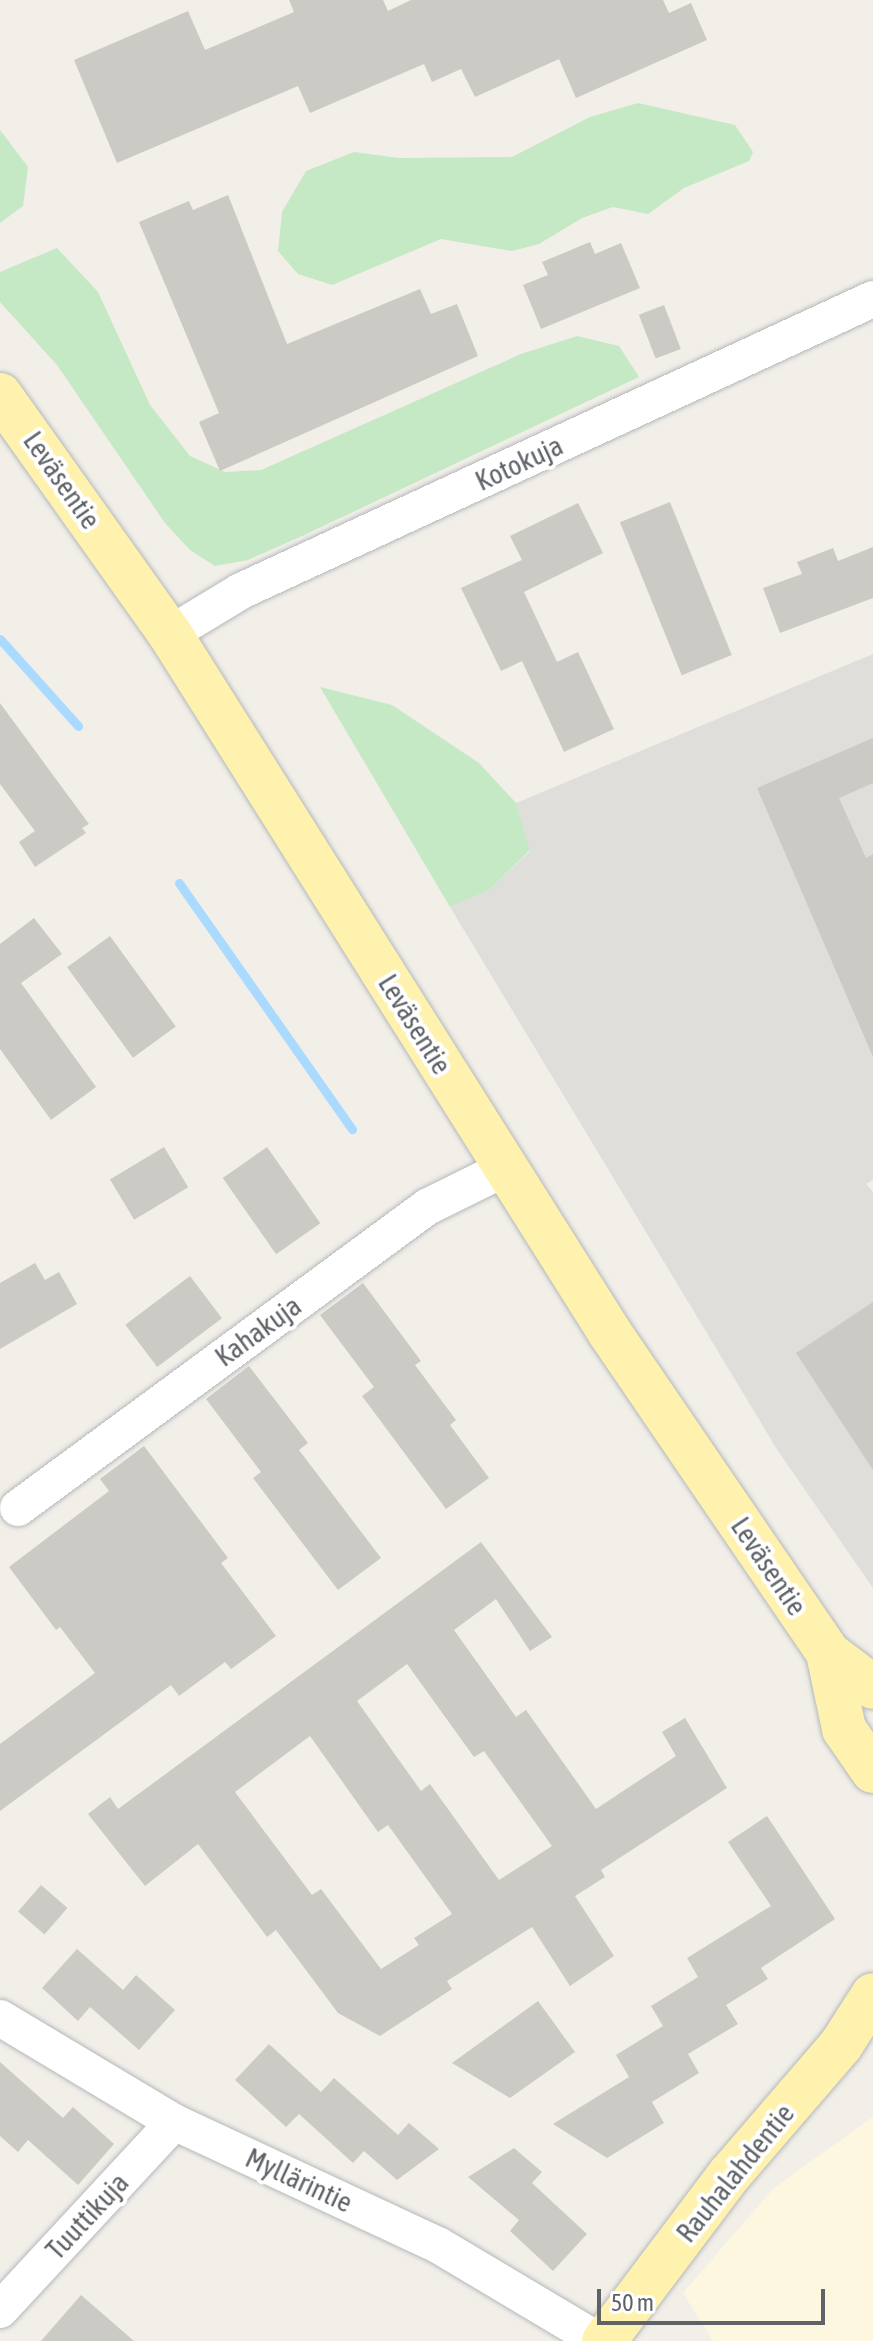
<!DOCTYPE html>
<meta charset="utf-8">
<style>
body{margin:0}
#map{position:relative;width:873px;height:2341px;overflow:hidden;background:#f1efe8;font-family:"Asap Condensed",sans-serif}
div>[style]{position:absolute}
.commercial>*{inset:0;background:#fef7e0}
.industrial>*{inset:0;background:#e0deda}
.green>*{inset:0;background:#c5e8c5}
.stream>*{height:9px;margin:-4.5px;padding:0 4.5px;transform-origin:4.5px;border-radius:4.5px;background:#aadaff}
.building>*{inset:0;background:#cccac5;transform-origin:0 0}
.roads{filter:drop-shadow(0 0 2px #b5b8bc) drop-shadow(0 0 2px #b5b8bc)}
.minor>*{height:36px;margin:-18px;padding:0 18px;transform-origin:18px;border-radius:18px;background:#fff}
.major>*{height:44px;margin:-22px;padding:0 22px;transform-origin:22px;border-radius:22px;background:#fff2af}
span{translate:-50% -50%;white-space:nowrap;text-align:center;line-height:1.15;-webkit-text-stroke:8px #fff;paint-order:stroke}
.street-label{font-size:28px;color:#5f6368}
.scale{position:absolute;left:597px;top:2289px;width:228px;height:36px;box-sizing:border-box;border:4px solid #5f6368;border-top:0;padding-left:10px;font-size:24px;line-height:28px;white-space:nowrap;color:#5f6368;-webkit-text-stroke:6px #fff;paint-order:stroke}
</style>
<div id="map">
<div class="commercial">
<div style="clip-path:polygon(873px 2117px,873px 2341px,713px 2341px,683px 2293px,774px 2188px)"></div>
</div>
<div class="industrial">
<div style="clip-path:polygon(873px 654px,873px 1180px,866px 1184px,873px 1192px,873px 1588px,778px 1451px,450px 907px,489px 890px,530px 851px,516px 803px)"></div>
</div>
<div class="green">
<div style="clip-path:polygon(638px 103px,735px 125px,753px 152px,749px 161px,684px 188px,648px 214px,613px 207px,582px 218px,539px 244px,512px 251px,441px 239px,332px 285px,298px 274px,278px 251px,282px 212px,306px 171px,354px 152px,399px 158px,512px 157px,590px 117px)"></div>
<div style="clip-path:polygon(0 130px,28px 167px,23px 206px,0 223px)"></div>
<div style="clip-path:polygon(57px 248px,98px 292px,150px 405px,190px 456px,225px 472px,261px 470px,521px 354px,577px 336px,619px 346px,639px 377px,302px 536px,248px 560px,215px 566px,190px 550px,165px 523px,57px 365px,0 302px,0 272px)"></div>
<div style="clip-path:polygon(320px 687px,392px 705px,479px 763px,516px 803px,530px 850px,489px 890px,450px 907px)"></div>
</div>
<div class="stream">
<div style="left:0;top:639px;width:117px;rotate:48.1deg"></div>
<div style="left:179px;top:883px;width:301px;rotate:54.9deg"></div>
</div>
<div class="building">
<div style="clip-path:polygon(289px 0,383px 0,388px 11px,411px 0,663px 0,669px 13px,691px 3px,707px 40px,576px 98px,559px 59px,475px 97px,461px 69px,432px 82px,424px 64px,310px 113px,298px 86px,117px 163px,74px 60px,188px 11px,205px 50px,294px 12px)"></div>
<div style="clip-path:polygon(228px 195px,287px 344px,420px 289px,431px 314px,457px 304px,478px 356px,220px 471px,199px 422px,219px 413px,139px 222px,189px 201px,193px 210px)"></div>
<div style="clip-path:polygon(590px 242px,595px 254px,621px 243px,640px 288px,541px 329px,523px 285px,548px 275px,542px 262px)"></div>
<div style="left:664px;top:305px;width:47px;height:27px;rotate:69deg"></div>
<div style="left:670px;top:502px;width:165px;height:54px;rotate:68deg"></div>
<div style="clip-path:polygon(578px 503px,603px 553px,524px 592px,557px 662px,578px 652px,614px 729px,564px 752px,522px 661px,501px 671px,461px 588px,522px 560px,510px 536px)"></div>
<div style="clip-path:polygon(873px 547px,873px 598px,780px 633px,763px 588px,802px 574px,797px 562px,833px 548px,838px 561px)"></div>
<div style="clip-path:polygon(0 703px,89px 824px,82px 828px,86px 833px,35px 867px,19px 842px,35px 831px,0 784px)"></div>
<div style="clip-path:polygon(873px 738px,873px 783px,839px 798px,866px 858px,873px 854px,873px 1057px,757px 788px)"></div>
<div style="clip-path:polygon(34px 918px,62px 954px,21px 983px,96px 1087px,51px 1120px,0 1049px,0 944px)"></div>
<div style="left:110px;top:936px;width:112px;height:53px;rotate:54deg"></div>
<div style="left:164px;top:1147px;width:47px;height:63px;rotate:59deg"></div>
<div style="left:267px;top:1147px;width:93px;height:54px;rotate:55deg"></div>
<div style="clip-path:polygon(35px 1263px,45px 1280px,59px 1272px,77px 1304px,0 1349px,0 1283px)"></div>
<div style="left:190px;top:1276px;width:53px;height:81px;rotate:53deg"></div>
<div style="clip-path:polygon(363px 1283px,421px 1361px,415px 1365px,456px 1420px,450px 1425px,489px 1478px,446px 1509px,362px 1396px,374px 1387px,320px 1315px)"></div>
<div style="clip-path:polygon(873px 1302px,873px 1470px,796px 1353px)"></div>
<div style="clip-path:polygon(249px 1366px,308px 1443px,299px 1450px,381px 1558px,338px 1590px,253px 1478px,261px 1472px,206px 1399px)"></div>
<div style="clip-path:polygon(144px 1446px,228px 1558px,221px 1563px,276px 1636px,231px 1669px,225px 1662px,179px 1696px,171px 1685px,0 1811px,0 1744px,95px 1673px,60px 1627px,56px 1630px,9px 1567px,109px 1491px,100px 1479px)"></div>
<div style="clip-path:polygon(evenodd,481px 1542px,552px 1637px,530px 1651px,496px 1599px,454px 1630px,516px 1717px,526px 1710px,596px 1809px,676px 1756px,662px 1732px,685px 1718px,727px 1788px,601px 1870px,605px 1877px,575px 1896px,614px 1956px,570px 1986px,532px 1927px,447px 1981px,452px 1989px,380px 2036px,338px 2013px,276px 1930px,267px 1937px,198px 1844px,145px 1886px,88px 1814px,110px 1797px,118px 1809px,481px 1542px,407px 1664px,474px 1757px,484px 1751px,552px 1846px,499px 1880px,430px 1784px,421px 1791px,357px 1701px,407px 1664px,481px 1542px,310px 1736px,378px 1832px,388px 1825px,452px 1914px,414px 1938px,419px 1945px,381px 1969px,321px 1889px,312px 1895px,235px 1792px,310px 1736px)"></div>
<div style="clip-path:polygon(767px 1816px,835px 1919px,761px 1968px,768px 1979px,726px 2005px,738px 2024px,688px 2054px,699px 2073px,652px 2102px,664px 2123px,607px 2158px,553px 2124px,629px 2077px,616px 2055px,663px 2026px,651px 2006px,698px 1977px,687px 1958px,771px 1906px,728px 1842px)"></div>
<div style="left:41px;top:1885px;width:35px;height:35px;rotate:41deg"></div>
<div style="clip-path:polygon(77px 1949px,123px 1990px,136px 1975px,175px 2010px,139px 2050px,90px 2007px,78px 2021px,42px 1988px)"></div>
<div style="clip-path:polygon(538px 2001px,575px 2052px,510px 2098px,452px 2063px)"></div>
<div style="clip-path:polygon(269px 2044px,321px 2092px,334px 2078px,398px 2135px,409px 2123px,439px 2149px,397px 2180px,364px 2151px,353px 2163px,299px 2114px,286px 2127px,235px 2080px)"></div>
<div style="clip-path:polygon(0 2062px,63px 2118px,73px 2107px,114px 2144px,78px 2185px,28px 2140px,18px 2152px,0 2136px)"></div>
<div style="clip-path:polygon(514px 2148px,542px 2172px,532px 2183px,587px 2234px,553px 2271px,510px 2231px,519px 2220px,468px 2177px)"></div>
<div style="clip-path:polygon(81px 2295px,134px 2341px,41px 2341px)"></div>
</div>
<div class="roads">
<div class="minor">
<div style="left:170px;top:634px;width:83px;rotate:-31.2deg"></div>
<div style="left:241px;top:591px;width:696px;rotate:-24.8deg"></div>
<div style="left:18px;top:1508px;width:508px;rotate:-36.35deg"></div>
<div style="left:427px;top:1207px;width:88px;rotate:-26.3deg"></div>
<div style="left:0;top:2018px;width:203px;rotate:30.9deg"></div>
<div style="left:174px;top:2122px;width:291px;rotate:25deg"></div>
<div style="left:438px;top:2245px;width:187px;rotate:30.8deg"></div>
<div style="left:0;top:2310px;width:256px;rotate:-47.2deg"></div>
</div>
<div class="major">
<div style="left:0;top:395px;width:293px;rotate:54.6deg"></div>
<div style="left:170px;top:634px;width:826px;rotate:57.81deg"></div>
<div style="left:610px;top:1333px;width:387px;rotate:55.7deg"></div>
<div style="left:828px;top:1653px;width:56px;rotate:37.1deg"></div>
<div style="left:828px;top:1653px;width:78px;rotate:78.1deg"></div>
<div style="left:844px;top:1729px;width:51px;rotate:55.4deg"></div>
<div style="left:604px;top:2341px;width:209px;rotate:-53deg"></div>
<div style="left:730px;top:2174px;width:170px;rotate:-49.3deg"></div>
<div style="left:841px;top:2045px;width:59px;rotate:-57.4deg"></div>
</div>
</div>
<div class="street-label">
<span style="left:519px;top:463px;rotate:-25deg">Kotokuja</span>
<span style="left:62px;top:480px;rotate:55deg">Leväsentie</span>
<span style="left:415px;top:1024px;rotate:58deg">Leväsentie</span>
<span style="left:258px;top:1331px;rotate:-36deg">Kahakuja</span>
<span style="left:769px;top:1566px;rotate:56deg">Leväsentie</span>
<span style="left:735px;top:2173px;rotate:-51deg">Rauhalahdentie</span>
<span style="left:299px;top:2180px;rotate:25deg">Myllärintie</span>
<span style="left:87px;top:2216px;rotate:-47deg">Tuuttikuja</span>
</div>
<div class="scale">50 m</div>
</div>
